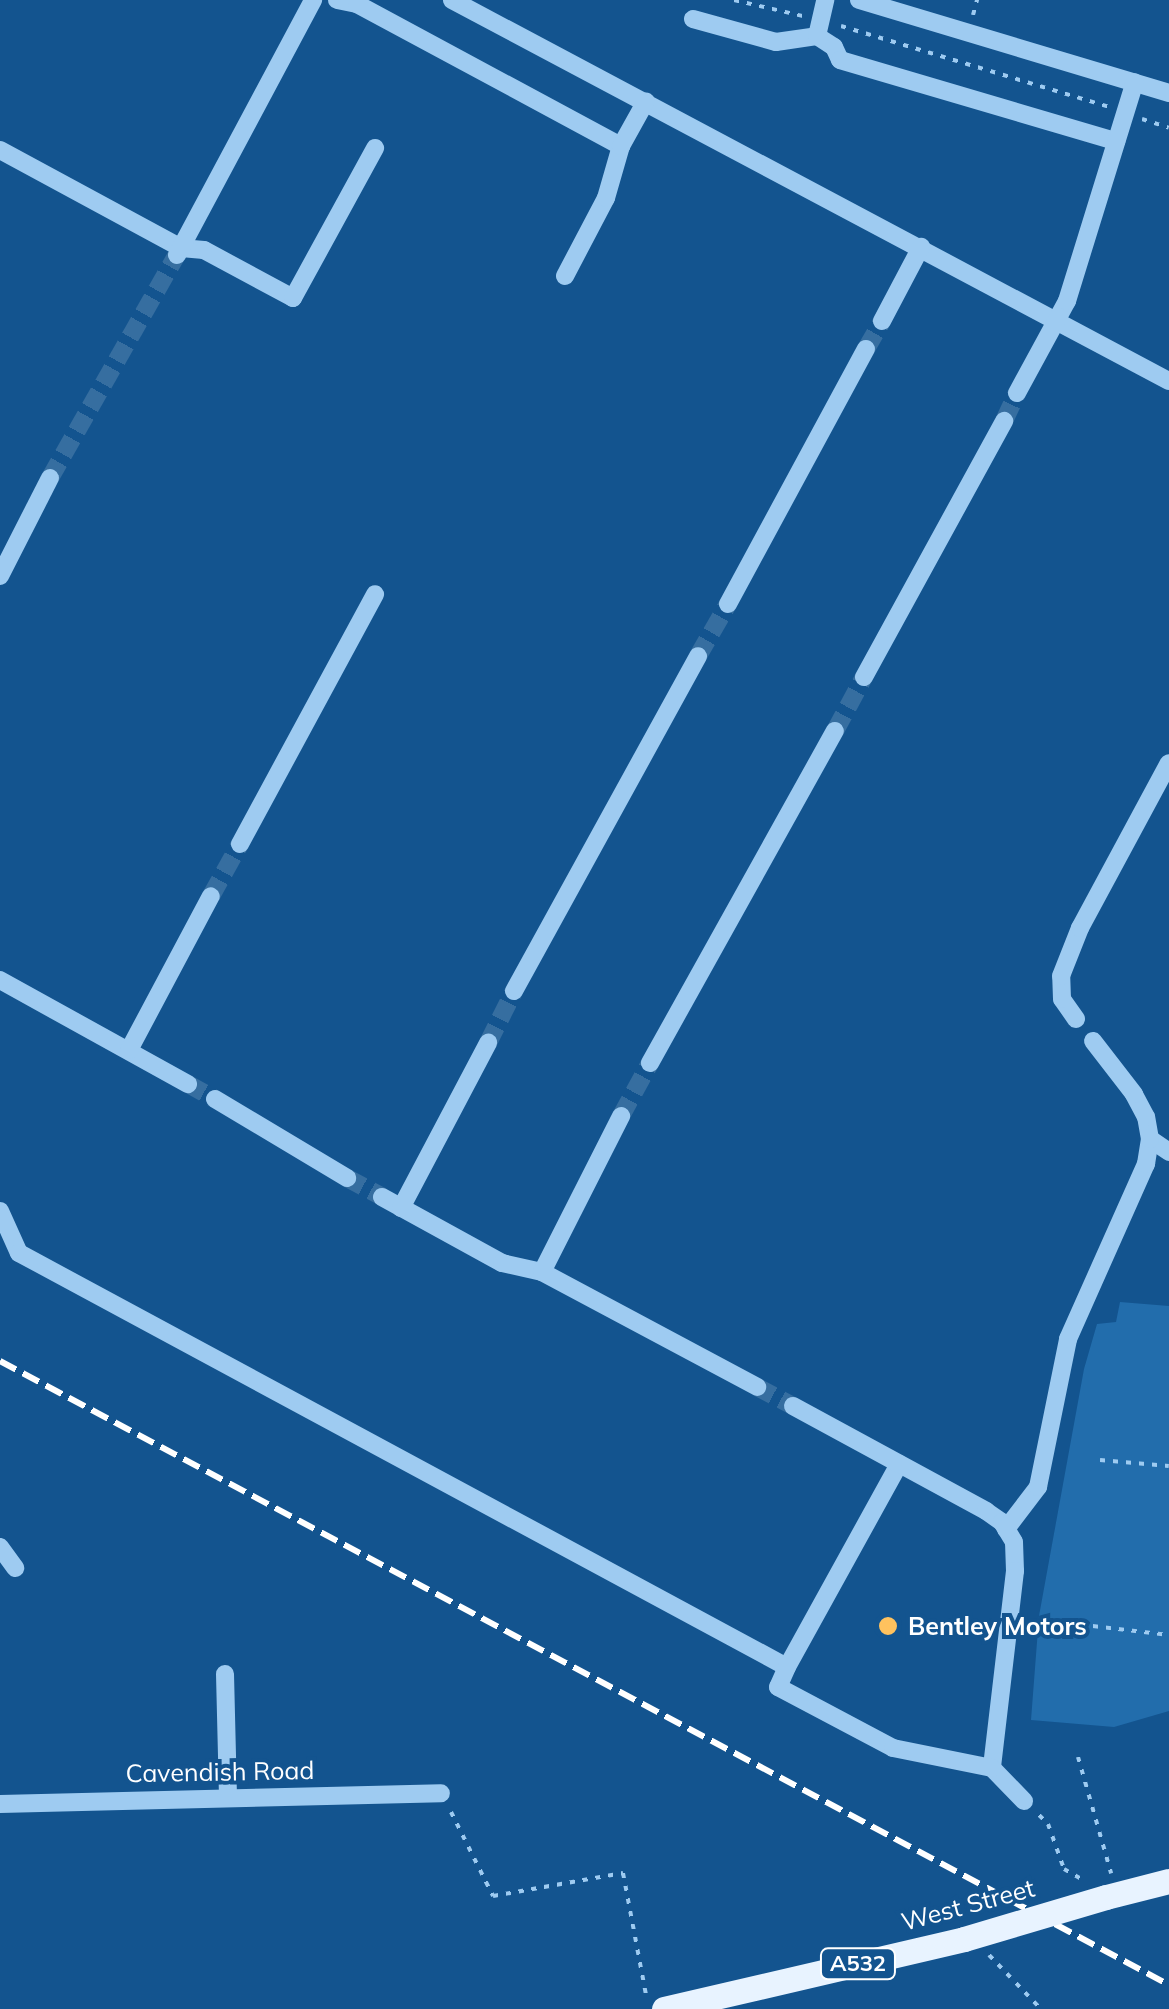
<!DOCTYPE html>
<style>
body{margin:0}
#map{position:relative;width:1169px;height:2009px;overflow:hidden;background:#13548f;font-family:Mulish,sans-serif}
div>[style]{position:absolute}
.green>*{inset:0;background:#226dac}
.minor-tunnel>*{height:18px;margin-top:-9px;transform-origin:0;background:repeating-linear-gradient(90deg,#366ea0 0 18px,transparent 0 27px)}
.path>*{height:4px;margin-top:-2px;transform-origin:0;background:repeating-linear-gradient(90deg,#9ecbf1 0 5px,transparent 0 13px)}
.minor>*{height:18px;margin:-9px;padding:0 9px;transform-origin:9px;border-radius:9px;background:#9ecbf1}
.major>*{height:25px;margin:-12.5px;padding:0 12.5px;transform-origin:12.5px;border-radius:12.5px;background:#e8f3ff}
.rail>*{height:6px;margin-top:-3px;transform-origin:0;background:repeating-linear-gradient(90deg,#fff 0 18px,transparent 0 26px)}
.major-bridge>*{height:25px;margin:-12.5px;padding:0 12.5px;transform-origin:12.5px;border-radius:12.5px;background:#e8f3ff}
.dots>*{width:28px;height:28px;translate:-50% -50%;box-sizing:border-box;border:5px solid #13548f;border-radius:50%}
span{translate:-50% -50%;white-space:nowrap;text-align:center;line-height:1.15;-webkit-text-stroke:8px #13548f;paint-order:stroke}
.shield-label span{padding:2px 8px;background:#13548f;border:2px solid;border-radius:8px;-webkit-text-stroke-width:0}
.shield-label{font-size:22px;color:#fff;font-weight:700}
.poi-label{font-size:25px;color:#fff;font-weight:700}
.left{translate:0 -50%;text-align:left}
.street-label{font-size:25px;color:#fff}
</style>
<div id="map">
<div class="green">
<div style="clip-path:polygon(1120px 1302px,1169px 1306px,1169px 1711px,1114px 1727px,1031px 1720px,1039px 1616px,1084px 1369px,1097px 1324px,1116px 1322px)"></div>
</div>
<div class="minor-tunnel">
<div style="left:866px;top:349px;width:32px;rotate:-60deg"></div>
<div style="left:1004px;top:421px;width:31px;rotate:-65deg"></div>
<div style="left:50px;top:478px;width:255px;rotate:-60.4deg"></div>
<div style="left:698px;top:656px;width:60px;rotate:-60deg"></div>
<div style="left:835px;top:731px;width:61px;rotate:-61.8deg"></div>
<div style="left:211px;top:896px;width:60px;rotate:-60.9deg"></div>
<div style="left:488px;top:1043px;width:58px;rotate:-63.4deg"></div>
<div style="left:188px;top:1084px;width:31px;rotate:29deg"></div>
<div style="left:621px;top:1116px;width:60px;rotate:-61.3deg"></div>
<div style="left:347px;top:1178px;width:40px;rotate:28deg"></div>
<div style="left:757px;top:1387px;width:41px;rotate:27.8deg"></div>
</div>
<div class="path">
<div style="left:734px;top:0;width:71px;rotate:13.1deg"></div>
<div style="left:973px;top:15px;width:16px;rotate:-75deg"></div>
<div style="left:841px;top:26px;width:280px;rotate:16.8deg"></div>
<div style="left:1142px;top:119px;width:28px;rotate:18deg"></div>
<div style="left:1100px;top:1460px;width:69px;rotate:5deg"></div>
<div style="left:1067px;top:1623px;width:103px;rotate:6.7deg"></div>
<div style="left:1078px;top:1757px;width:121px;rotate:74.1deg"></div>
<div style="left:451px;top:1812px;width:94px;rotate:63.4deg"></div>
<div style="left:493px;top:1896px;width:132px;rotate:-10deg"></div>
<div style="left:623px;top:1873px;width:124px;rotate:79.3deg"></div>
<div style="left:1039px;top:1815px;width:13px;rotate:45deg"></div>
<div style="left:1048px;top:1824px;width:48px;rotate:70.4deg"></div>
<div style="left:1064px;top:1869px;width:20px;rotate:30deg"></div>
<div style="left:989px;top:1955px;width:75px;rotate:46.1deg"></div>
</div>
<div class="minor">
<div style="left:337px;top:0;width:20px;rotate:11deg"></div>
<div style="left:357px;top:4px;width:300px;rotate:28.3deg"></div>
<div style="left:452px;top:0;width:812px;rotate:27.99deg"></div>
<div style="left:859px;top:0;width:324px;rotate:16.7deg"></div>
<div style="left:693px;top:19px;width:86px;rotate:15.5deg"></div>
<div style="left:776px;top:42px;width:41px;rotate:-8.3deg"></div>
<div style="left:817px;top:36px;width:20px;rotate:33deg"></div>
<div style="left:834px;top:47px;width:14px;rotate:65deg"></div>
<div style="left:840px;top:60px;width:288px;rotate:16.4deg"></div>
<div style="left:817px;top:36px;width:37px;rotate:-77deg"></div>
<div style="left:0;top:150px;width:206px;rotate:28.4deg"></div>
<div style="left:181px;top:248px;width:23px;rotate:5deg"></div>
<div style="left:204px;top:250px;width:101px;rotate:28.3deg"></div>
<div style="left:293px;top:298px;width:171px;rotate:-61.3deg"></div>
<div style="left:177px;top:255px;width:289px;rotate:-61.9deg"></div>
<div style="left:565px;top:276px;width:88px;rotate:-62.3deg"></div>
<div style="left:606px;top:198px;width:54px;rotate:-73.9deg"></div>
<div style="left:621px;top:146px;width:51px;rotate:-60.9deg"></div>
<div style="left:882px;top:321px;width:84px;rotate:-62.2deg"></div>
<div style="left:1017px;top:393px;width:105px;rotate:-61.5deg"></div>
<div style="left:1067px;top:301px;width:229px;rotate:-72.8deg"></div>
<div style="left:0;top:576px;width:110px;rotate:-63deg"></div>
<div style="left:728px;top:604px;width:290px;rotate:-61.6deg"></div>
<div style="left:864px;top:677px;width:292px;rotate:-61.3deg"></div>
<div style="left:240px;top:844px;width:284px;rotate:-61.6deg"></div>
<div style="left:0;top:980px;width:215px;rotate:29deg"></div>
<div style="left:514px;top:991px;width:382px;rotate:-61.2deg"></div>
<div style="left:1076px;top:1019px;width:24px;rotate:-125deg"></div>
<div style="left:1062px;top:999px;width:23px;rotate:-92deg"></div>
<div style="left:1061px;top:976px;width:52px;rotate:-68.4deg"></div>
<div style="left:1080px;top:928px;width:187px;rotate:-61.7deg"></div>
<div style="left:129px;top:1050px;width:174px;rotate:-62deg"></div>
<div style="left:650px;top:1063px;width:380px;rotate:-60.9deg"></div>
<div style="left:215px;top:1099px;width:154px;rotate:30.9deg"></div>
<div style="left:1150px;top:1139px;width:23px;rotate:34deg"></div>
<div style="left:382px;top:1197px;width:137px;rotate:28.8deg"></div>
<div style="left:502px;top:1263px;width:41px;rotate:12.7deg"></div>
<div style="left:542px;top:1272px;width:244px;rotate:28.1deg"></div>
<div style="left:401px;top:1208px;width:187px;rotate:-62.2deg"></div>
<div style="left:0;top:1211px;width:46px;rotate:65.7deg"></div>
<div style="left:19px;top:1253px;width:872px;rotate:28.33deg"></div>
<div style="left:787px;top:1667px;width:232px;rotate:-61.1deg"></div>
<div style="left:542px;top:1272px;width:175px;rotate:-63.1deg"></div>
<div style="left:793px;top:1406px;width:220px;rotate:28.5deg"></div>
<div style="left:986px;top:1511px;width:19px;rotate:35deg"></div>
<div style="left:1002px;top:1522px;width:23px;rotate:59deg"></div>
<div style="left:1014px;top:1542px;width:29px;rotate:88deg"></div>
<div style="left:1015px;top:1571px;width:198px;rotate:96.7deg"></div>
<div style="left:992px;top:1768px;width:46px;rotate:45.9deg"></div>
<div style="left:1006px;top:1529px;width:53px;rotate:-52.7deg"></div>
<div style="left:1038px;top:1487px;width:151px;rotate:-78.5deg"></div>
<div style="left:1068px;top:1339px;width:192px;rotate:-66deg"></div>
<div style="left:1146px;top:1164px;width:25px;rotate:-81deg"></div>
<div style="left:1150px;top:1139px;width:22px;rotate:-100deg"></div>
<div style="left:1146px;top:1117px;width:26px;rotate:-118deg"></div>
<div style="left:1134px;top:1094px;width:67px;rotate:-127.7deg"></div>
<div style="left:0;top:1547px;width:26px;rotate:54deg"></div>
<div style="left:787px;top:1667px;width:22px;rotate:114deg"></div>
<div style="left:778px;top:1687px;width:130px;rotate:27.9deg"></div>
<div style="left:893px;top:1748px;width:101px;rotate:11.4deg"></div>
<div style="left:225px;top:1674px;width:122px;rotate:88.6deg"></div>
<div style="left:0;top:1804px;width:441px;rotate:-1.4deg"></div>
</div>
<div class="major">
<div style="left:1106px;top:1897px;width:65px;rotate:-14.3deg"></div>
<div style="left:664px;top:2009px;width:308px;rotate:-13.1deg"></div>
</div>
<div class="rail">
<div style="left:0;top:1361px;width:1325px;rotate:28.09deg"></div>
</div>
<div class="major-bridge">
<div style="left:964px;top:1939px;width:148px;rotate:-16.5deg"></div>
</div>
<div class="dots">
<div style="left:888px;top:1626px;background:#ffc25e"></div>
</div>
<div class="shield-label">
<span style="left:858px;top:1964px">A532</span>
</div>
<div class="poi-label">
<span class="left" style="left:908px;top:1626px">Bentley Motors</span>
</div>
<div class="street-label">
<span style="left:220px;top:1772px;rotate:-1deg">Cavendish Road</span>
<span style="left:968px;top:1905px;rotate:-15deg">West Street</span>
</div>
</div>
